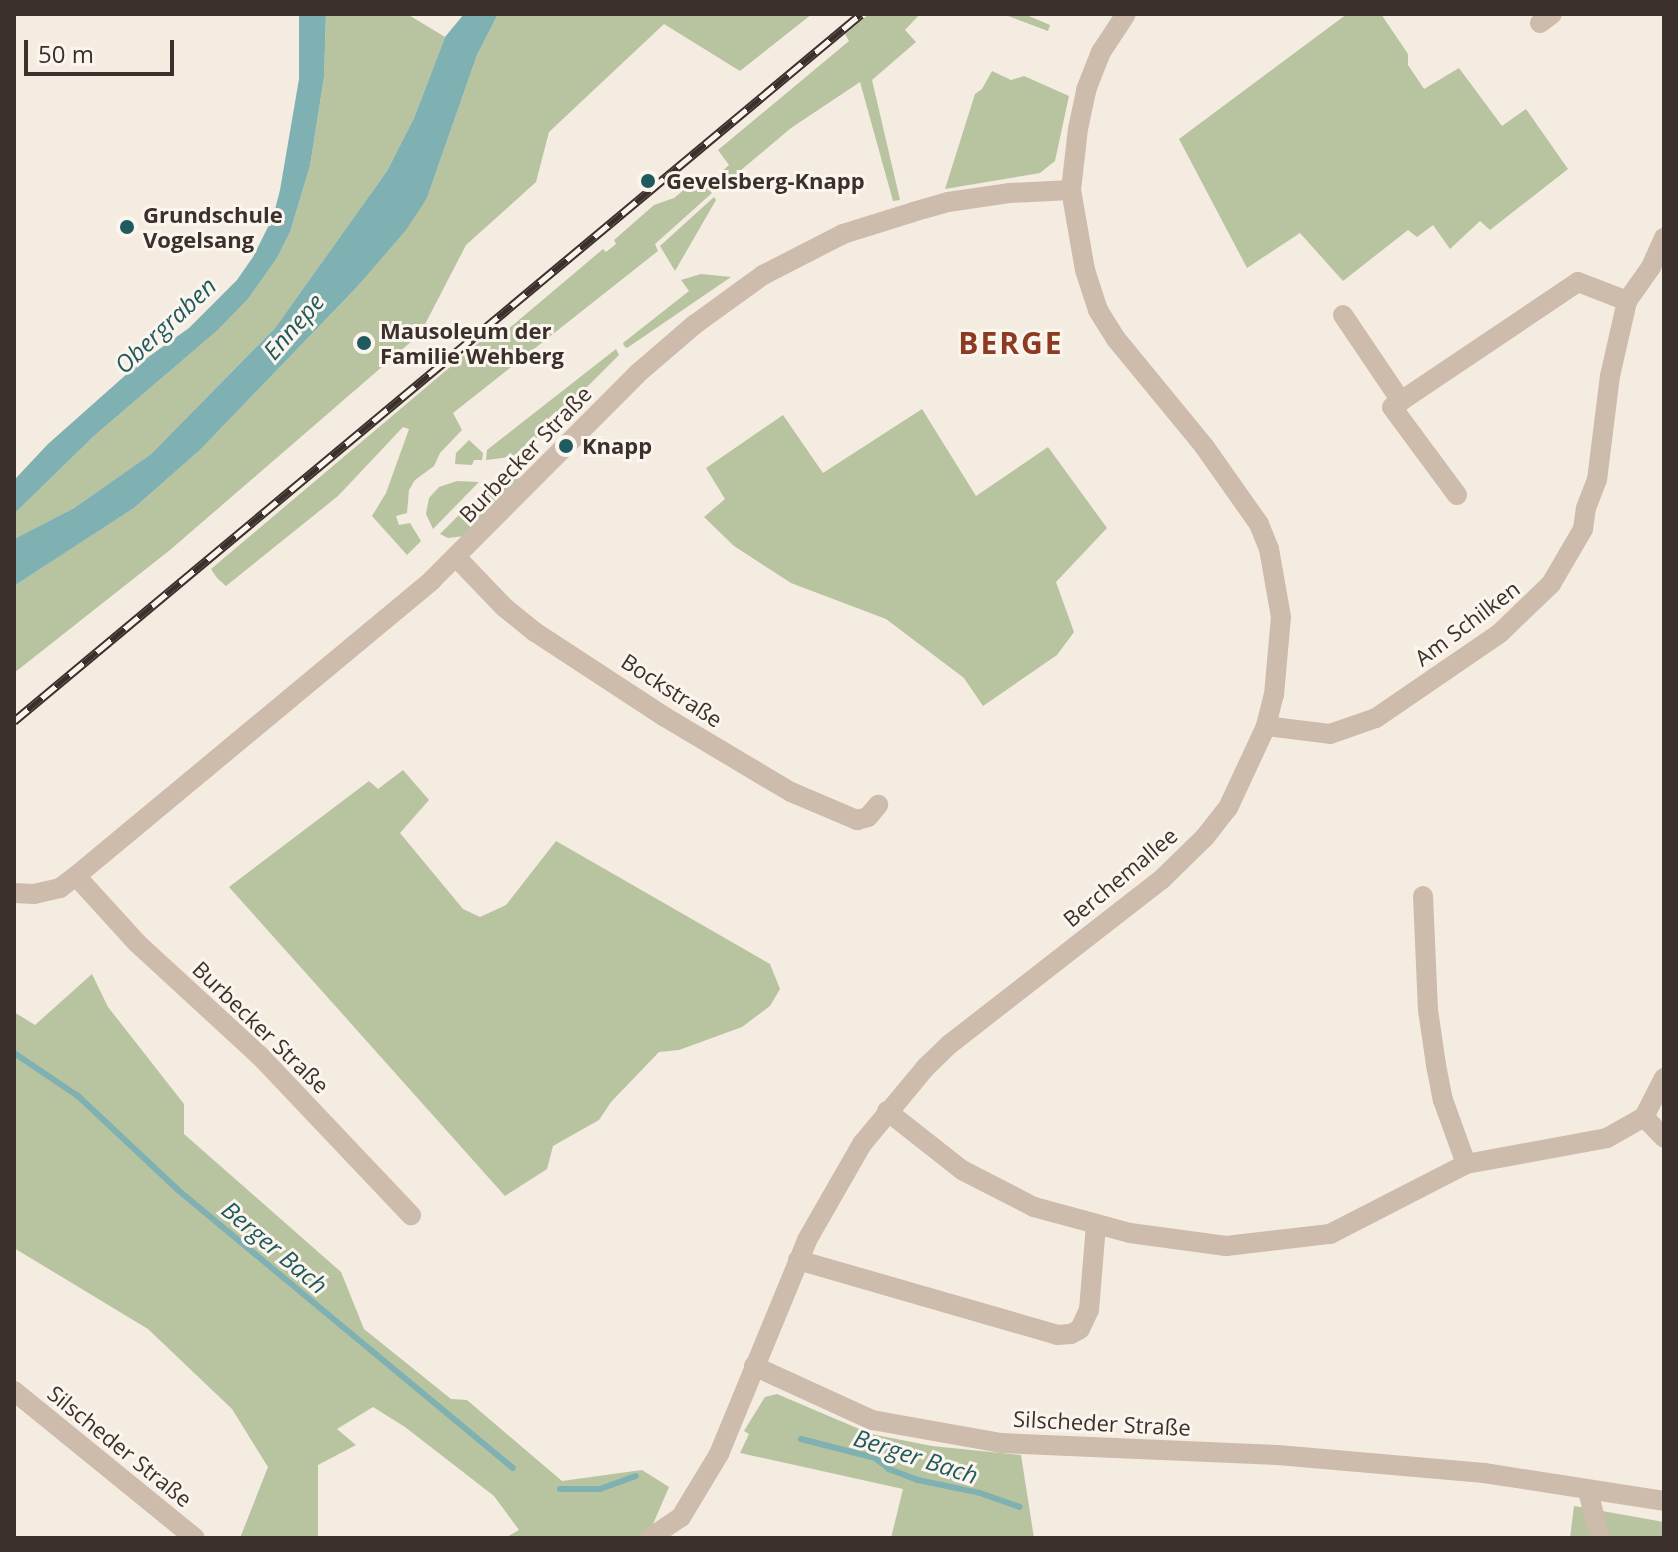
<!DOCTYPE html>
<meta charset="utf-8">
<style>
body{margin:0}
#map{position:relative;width:1678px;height:1552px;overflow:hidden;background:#f4ebe1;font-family:"Open Sans",sans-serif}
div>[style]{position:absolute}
.green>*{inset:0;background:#b8c4a0}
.water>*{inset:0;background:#7fb0b2}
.stream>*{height:6px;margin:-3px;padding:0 3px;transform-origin:3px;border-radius:3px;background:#7fb0b2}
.street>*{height:20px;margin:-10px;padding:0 10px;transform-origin:10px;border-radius:10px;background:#cdbbac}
.rail>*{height:9px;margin-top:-4.5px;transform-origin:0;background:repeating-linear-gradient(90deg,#fbf5ee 0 18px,#3b302b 0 36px);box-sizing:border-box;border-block:2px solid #3b302b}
.dots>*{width:22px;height:22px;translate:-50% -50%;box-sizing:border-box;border:4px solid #fbf5ee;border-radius:50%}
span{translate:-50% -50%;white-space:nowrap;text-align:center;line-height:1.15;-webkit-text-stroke:6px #fbf5ee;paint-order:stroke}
.poi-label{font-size:22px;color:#3b302b;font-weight:700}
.left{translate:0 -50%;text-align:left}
.street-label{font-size:22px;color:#3b302b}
.water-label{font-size:24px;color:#1f5a5e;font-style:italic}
.district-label{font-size:30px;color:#8c3b22;font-weight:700;letter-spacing:2px}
.frame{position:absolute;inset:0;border:16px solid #3b302b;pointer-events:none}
.scale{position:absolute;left:24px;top:40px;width:150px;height:36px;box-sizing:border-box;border:4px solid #3b302b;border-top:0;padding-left:10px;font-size:24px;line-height:28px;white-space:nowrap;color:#3b302b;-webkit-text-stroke:6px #fbf5ee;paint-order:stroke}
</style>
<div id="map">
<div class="green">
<div style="clip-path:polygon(326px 14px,407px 14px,445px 37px,414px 118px,387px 171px,275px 328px,151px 454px,74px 508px,14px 539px,14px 514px,94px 436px,218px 330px,248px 299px,277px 258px,290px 232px,310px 166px,324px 77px)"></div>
<div style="clip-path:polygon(498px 14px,812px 14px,740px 71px,664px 24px,549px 132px,536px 182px,466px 245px,420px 334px,170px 550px,14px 673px,14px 586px,134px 508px,200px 450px,355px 289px,427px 198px,477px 55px)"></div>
<div style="clip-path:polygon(869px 14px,920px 14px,905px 30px,916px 42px,872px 80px,900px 200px,893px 201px,860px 82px,791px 128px,721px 187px,715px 178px,729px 165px,718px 150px,849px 41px,845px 34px)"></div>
<div style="clip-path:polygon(1003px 14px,1024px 14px,1050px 25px,1048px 31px)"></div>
<div style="clip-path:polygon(1347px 14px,1381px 14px,1408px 54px,1408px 65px,1424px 89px,1459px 68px,1502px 126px,1526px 109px,1568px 169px,1490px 230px,1480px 221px,1450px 249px,1433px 225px,1417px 237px,1408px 230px,1343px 281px,1300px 233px,1247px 268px,1179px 139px)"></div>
<div style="clip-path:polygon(992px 71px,1011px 80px,1024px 76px,1069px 96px,1055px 161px,1040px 173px,945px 189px,975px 94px,982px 89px)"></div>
<div style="clip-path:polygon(698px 178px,712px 193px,655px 244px,658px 251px,453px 413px,462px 430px,440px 453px,434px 466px,415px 480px,409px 490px,407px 513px,396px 516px,399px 525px,410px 523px,421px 541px,407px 555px,372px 516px,386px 493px,409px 429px,403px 427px,338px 496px,226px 586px,217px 578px,211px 569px,501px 324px,507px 330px,603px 249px,606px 252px,616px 244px,614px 240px,654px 205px,674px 198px)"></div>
<div style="clip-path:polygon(714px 197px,716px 200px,675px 271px,660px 246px)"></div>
<div style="clip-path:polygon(701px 274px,731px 277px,627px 348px,624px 346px,623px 343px,689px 291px,681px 280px)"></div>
<div style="clip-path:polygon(616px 349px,619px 355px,560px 414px,556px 411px,547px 420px,551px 423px,525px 450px,510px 457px,486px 460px,487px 450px)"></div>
<div style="clip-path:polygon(922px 409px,976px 496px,1048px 447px,1107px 528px,1056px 582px,1074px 632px,1057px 655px,983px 706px,964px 678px,886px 619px,791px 583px,734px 546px,704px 517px,725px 499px,706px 468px,783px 415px,823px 473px)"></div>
<div style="clip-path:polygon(469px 440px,483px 453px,482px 460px,474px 460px,472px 465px,455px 464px,456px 453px)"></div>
<div style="clip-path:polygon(522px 478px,465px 536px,448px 538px,440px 534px,491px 483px)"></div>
<div style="clip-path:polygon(457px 481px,479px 482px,433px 529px,426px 514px,429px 498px,439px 487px)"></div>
<div style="clip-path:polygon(403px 770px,429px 800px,400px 833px,463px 909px,480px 917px,506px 905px,556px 841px,770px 964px,780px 989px,770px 1006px,742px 1027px,679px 1050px,659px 1052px,611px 1102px,599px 1120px,553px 1146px,547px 1169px,505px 1196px,229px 887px,369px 781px,378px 789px)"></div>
<div style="clip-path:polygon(92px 974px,108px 1007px,184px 1104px,184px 1134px,341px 1272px,364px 1329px,451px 1399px,467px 1400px,562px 1481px,642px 1470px,669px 1487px,647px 1538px,505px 1538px,519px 1530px,494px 1496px,405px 1427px,373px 1407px,337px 1429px,356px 1445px,318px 1465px,318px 1538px,240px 1538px,268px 1467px,232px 1409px,148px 1329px,14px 1248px,14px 1012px,35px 1025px)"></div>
<div style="clip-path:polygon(777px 1394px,871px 1434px,932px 1446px,1021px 1455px,1034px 1538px,891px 1538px,903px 1489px,740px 1453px,749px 1434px,744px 1431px,765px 1397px)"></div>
<div style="clip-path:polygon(1574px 1506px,1664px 1522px,1664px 1538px,1570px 1538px)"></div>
</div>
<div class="water">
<div style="clip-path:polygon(299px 14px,326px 14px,324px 77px,310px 166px,290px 232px,277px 258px,248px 299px,218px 330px,94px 436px,14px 514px,14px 481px,17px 477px,48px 444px,137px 365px,189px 328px,237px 280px,253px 257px,273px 217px,280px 190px,299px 79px)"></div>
<div style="clip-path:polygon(464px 14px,498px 14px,477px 55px,427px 198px,406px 230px,355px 289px,200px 450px,134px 508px,14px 586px,14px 539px,74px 508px,151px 454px,275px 328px,387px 171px,414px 118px,445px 37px)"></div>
</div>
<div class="stream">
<div style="left:14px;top:1053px;width:77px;rotate:33.9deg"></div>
<div style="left:78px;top:1096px;width:137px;rotate:43.2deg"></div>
<div style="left:178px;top:1190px;width:435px;rotate:39.7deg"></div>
<div style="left:801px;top:1439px;width:76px;rotate:14.4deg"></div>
<div style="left:875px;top:1458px;width:18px;rotate:38deg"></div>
<div style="left:889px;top:1469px;width:31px;rotate:21deg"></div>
<div style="left:918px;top:1480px;width:63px;rotate:11.8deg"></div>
<div style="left:980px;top:1493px;width:42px;rotate:19.3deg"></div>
<div style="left:560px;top:1489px;width:40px"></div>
<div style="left:600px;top:1489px;width:38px;rotate:-20deg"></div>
</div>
<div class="street">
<div style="left:1540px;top:23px;width:15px;rotate:-37deg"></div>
<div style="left:1343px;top:315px;width:104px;rotate:56deg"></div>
<div style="left:1457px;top:495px;width:109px;rotate:-126.5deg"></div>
<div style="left:1392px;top:407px;width:224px;rotate:-33.9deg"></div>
<div style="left:1578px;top:282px;width:53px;rotate:21.2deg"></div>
<div style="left:457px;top:558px;width:68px;rotate:46.2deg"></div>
<div style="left:504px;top:607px;width:40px;rotate:39deg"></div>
<div style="left:535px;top:632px;width:155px;rotate:33.2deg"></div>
<div style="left:665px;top:717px;width:147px;rotate:30.8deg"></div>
<div style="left:791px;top:792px;width:72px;rotate:23deg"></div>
<div style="left:857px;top:820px;width:11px;rotate:-15deg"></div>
<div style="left:868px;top:817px;width:16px;rotate:-50deg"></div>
<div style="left:1266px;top:726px;width:64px;rotate:7.1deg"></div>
<div style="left:1330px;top:734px;width:49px;rotate:-19.2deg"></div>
<div style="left:1376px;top:718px;width:150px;rotate:-34.4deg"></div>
<div style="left:1500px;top:633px;width:71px;rotate:-43.9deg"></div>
<div style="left:1551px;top:584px;width:64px;rotate:-59.8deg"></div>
<div style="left:1583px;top:529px;width:21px;rotate:-82deg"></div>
<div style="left:1586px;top:508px;width:30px;rotate:-69deg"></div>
<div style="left:1597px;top:480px;width:105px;rotate:-82.9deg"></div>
<div style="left:1610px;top:376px;width:77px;rotate:-77.2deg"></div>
<div style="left:1627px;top:301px;width:42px;rotate:-54.8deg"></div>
<div style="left:1651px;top:267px;width:32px;rotate:-66deg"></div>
<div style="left:76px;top:876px;width:91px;rotate:47.7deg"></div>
<div style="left:137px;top:943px;width:166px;rotate:42.6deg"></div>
<div style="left:259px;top:1055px;width:221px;rotate:46.5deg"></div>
<div style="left:14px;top:893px;width:20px;rotate:3deg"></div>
<div style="left:34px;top:894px;width:27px;rotate:-13deg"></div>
<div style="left:60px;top:888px;width:20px;rotate:-37deg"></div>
<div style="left:76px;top:876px;width:463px;rotate:-39.7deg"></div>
<div style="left:432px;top:580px;width:291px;rotate:-45.1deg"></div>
<div style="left:637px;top:374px;width:75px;rotate:-40.7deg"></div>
<div style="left:694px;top:325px;width:85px;rotate:-35.9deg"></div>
<div style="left:763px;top:275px;width:90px;rotate:-27.1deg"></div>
<div style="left:843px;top:234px;width:73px;rotate:-17.4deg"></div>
<div style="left:913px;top:212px;width:36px;rotate:-16deg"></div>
<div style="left:948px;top:202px;width:63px;rotate:-8.3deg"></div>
<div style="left:1010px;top:193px;width:61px;rotate:-2.8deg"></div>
<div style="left:1423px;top:896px;width:114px;rotate:87.5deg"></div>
<div style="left:1428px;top:1010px;width:56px;rotate:81.7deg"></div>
<div style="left:1436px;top:1065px;width:36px;rotate:79deg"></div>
<div style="left:1443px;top:1100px;width:68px;rotate:70.2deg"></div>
<div style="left:887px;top:1111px;width:95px;rotate:38.2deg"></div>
<div style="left:962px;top:1170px;width:81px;rotate:27.2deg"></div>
<div style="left:1034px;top:1207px;width:99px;rotate:15.2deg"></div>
<div style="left:1130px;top:1233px;width:97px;rotate:7.7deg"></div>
<div style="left:1226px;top:1246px;width:105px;rotate:-6.6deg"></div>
<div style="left:1330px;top:1234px;width:153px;rotate:-27.2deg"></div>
<div style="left:1466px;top:1164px;width:143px;rotate:-10.4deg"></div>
<div style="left:1607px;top:1138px;width:43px;rotate:-29.6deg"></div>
<div style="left:1644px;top:1117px;width:44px;rotate:-62.9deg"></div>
<div style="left:1644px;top:1117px;width:29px;rotate:46deg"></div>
<div style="left:798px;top:1260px;width:270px;rotate:16.1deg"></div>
<div style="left:1057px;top:1335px;width:14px;rotate:-4deg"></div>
<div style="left:1071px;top:1334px;width:10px;rotate:-29deg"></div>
<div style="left:1080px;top:1329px;width:21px;rotate:-65deg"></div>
<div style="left:1089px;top:1310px;width:86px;rotate:-85.3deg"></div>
<div style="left:754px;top:1366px;width:130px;rotate:24.6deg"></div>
<div style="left:872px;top:1420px;width:131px;rotate:10.1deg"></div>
<div style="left:1001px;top:1443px;width:277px;rotate:2.5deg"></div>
<div style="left:1278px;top:1455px;width:207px;rotate:5deg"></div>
<div style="left:1484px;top:1473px;width:182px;rotate:8.8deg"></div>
<div style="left:14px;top:1391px;width:233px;rotate:39.1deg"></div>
<div style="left:1588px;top:1491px;width:49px;rotate:75.7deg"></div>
<div style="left:650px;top:1538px;width:37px;rotate:-34deg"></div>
<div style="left:681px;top:1517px;width:74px;rotate:-58.9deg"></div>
<div style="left:719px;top:1454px;width:231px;rotate:-67.6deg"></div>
<div style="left:807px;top:1240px;width:111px;rotate:-60.2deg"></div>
<div style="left:862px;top:1144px;width:100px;rotate:-50.3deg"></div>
<div style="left:926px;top:1067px;width:33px;rotate:-44deg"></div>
<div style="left:950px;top:1044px;width:267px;rotate:-37.9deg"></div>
<div style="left:1161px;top:880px;width:62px;rotate:-44.3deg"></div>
<div style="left:1205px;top:837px;width:37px;rotate:-52deg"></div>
<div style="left:1228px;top:808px;width:90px;rotate:-65.1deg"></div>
<div style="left:1266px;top:726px;width:32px;rotate:-76deg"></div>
<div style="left:1274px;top:695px;width:78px;rotate:-84.9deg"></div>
<div style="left:1281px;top:617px;width:69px;rotate:-100deg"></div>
<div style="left:1269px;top:549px;width:27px;rotate:-112deg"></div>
<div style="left:1259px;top:524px;width:95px;rotate:-125.2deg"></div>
<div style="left:1204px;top:446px;width:139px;rotate:-129.4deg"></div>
<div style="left:1116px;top:339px;width:34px;rotate:-122deg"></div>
<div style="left:1098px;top:310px;width:42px;rotate:-108deg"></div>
<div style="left:1085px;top:270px;width:81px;rotate:-99.9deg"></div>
<div style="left:1071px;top:190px;width:61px;rotate:-83.5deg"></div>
<div style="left:1078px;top:129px;width:40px;rotate:-78deg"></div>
<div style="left:1086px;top:90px;width:41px;rotate:-68.5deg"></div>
<div style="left:1101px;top:52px;width:45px;rotate:-56.7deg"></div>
</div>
<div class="rail">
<div style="left:14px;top:721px;width:1103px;rotate:-39.85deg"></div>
</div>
<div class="dots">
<div style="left:648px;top:181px;background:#1f5a5e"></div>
<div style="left:127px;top:227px;background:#1f5a5e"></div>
<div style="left:364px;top:343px;background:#1f5a5e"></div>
<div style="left:566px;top:446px;background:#1f5a5e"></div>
</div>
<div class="poi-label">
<span class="left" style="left:666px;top:181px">Gevelsberg-Knapp</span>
<span class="left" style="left:143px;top:227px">Grundschule<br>Vogelsang</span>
<span class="left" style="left:380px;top:343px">Mausoleum der<br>Familie Wehberg</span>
<span class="left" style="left:582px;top:446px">Knapp</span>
</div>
<div class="street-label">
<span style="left:525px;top:454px;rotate:-46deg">Burbecker Straße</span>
<span style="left:1467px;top:623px;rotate:-37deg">Am Schilken</span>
<span style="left:672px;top:690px;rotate:33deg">Bockstraße</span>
<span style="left:1120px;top:877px;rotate:-40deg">Berchemallee</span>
<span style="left:261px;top:1027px;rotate:44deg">Burbecker Straße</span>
<span style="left:1102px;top:1423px;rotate:3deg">Silscheder Straße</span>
<span style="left:120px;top:1446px;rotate:39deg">Silscheder Straße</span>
</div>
<div class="water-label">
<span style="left:165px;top:325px;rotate:-43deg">Obergraben</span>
<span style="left:293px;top:326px;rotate:-49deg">Ennepe</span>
<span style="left:275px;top:1247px;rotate:40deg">Berger Bach</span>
<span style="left:916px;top:1456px;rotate:18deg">Berger Bach</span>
</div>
<div class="district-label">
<span style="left:1011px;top:343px">BERGE</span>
</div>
<div class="frame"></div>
<div class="scale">50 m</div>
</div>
